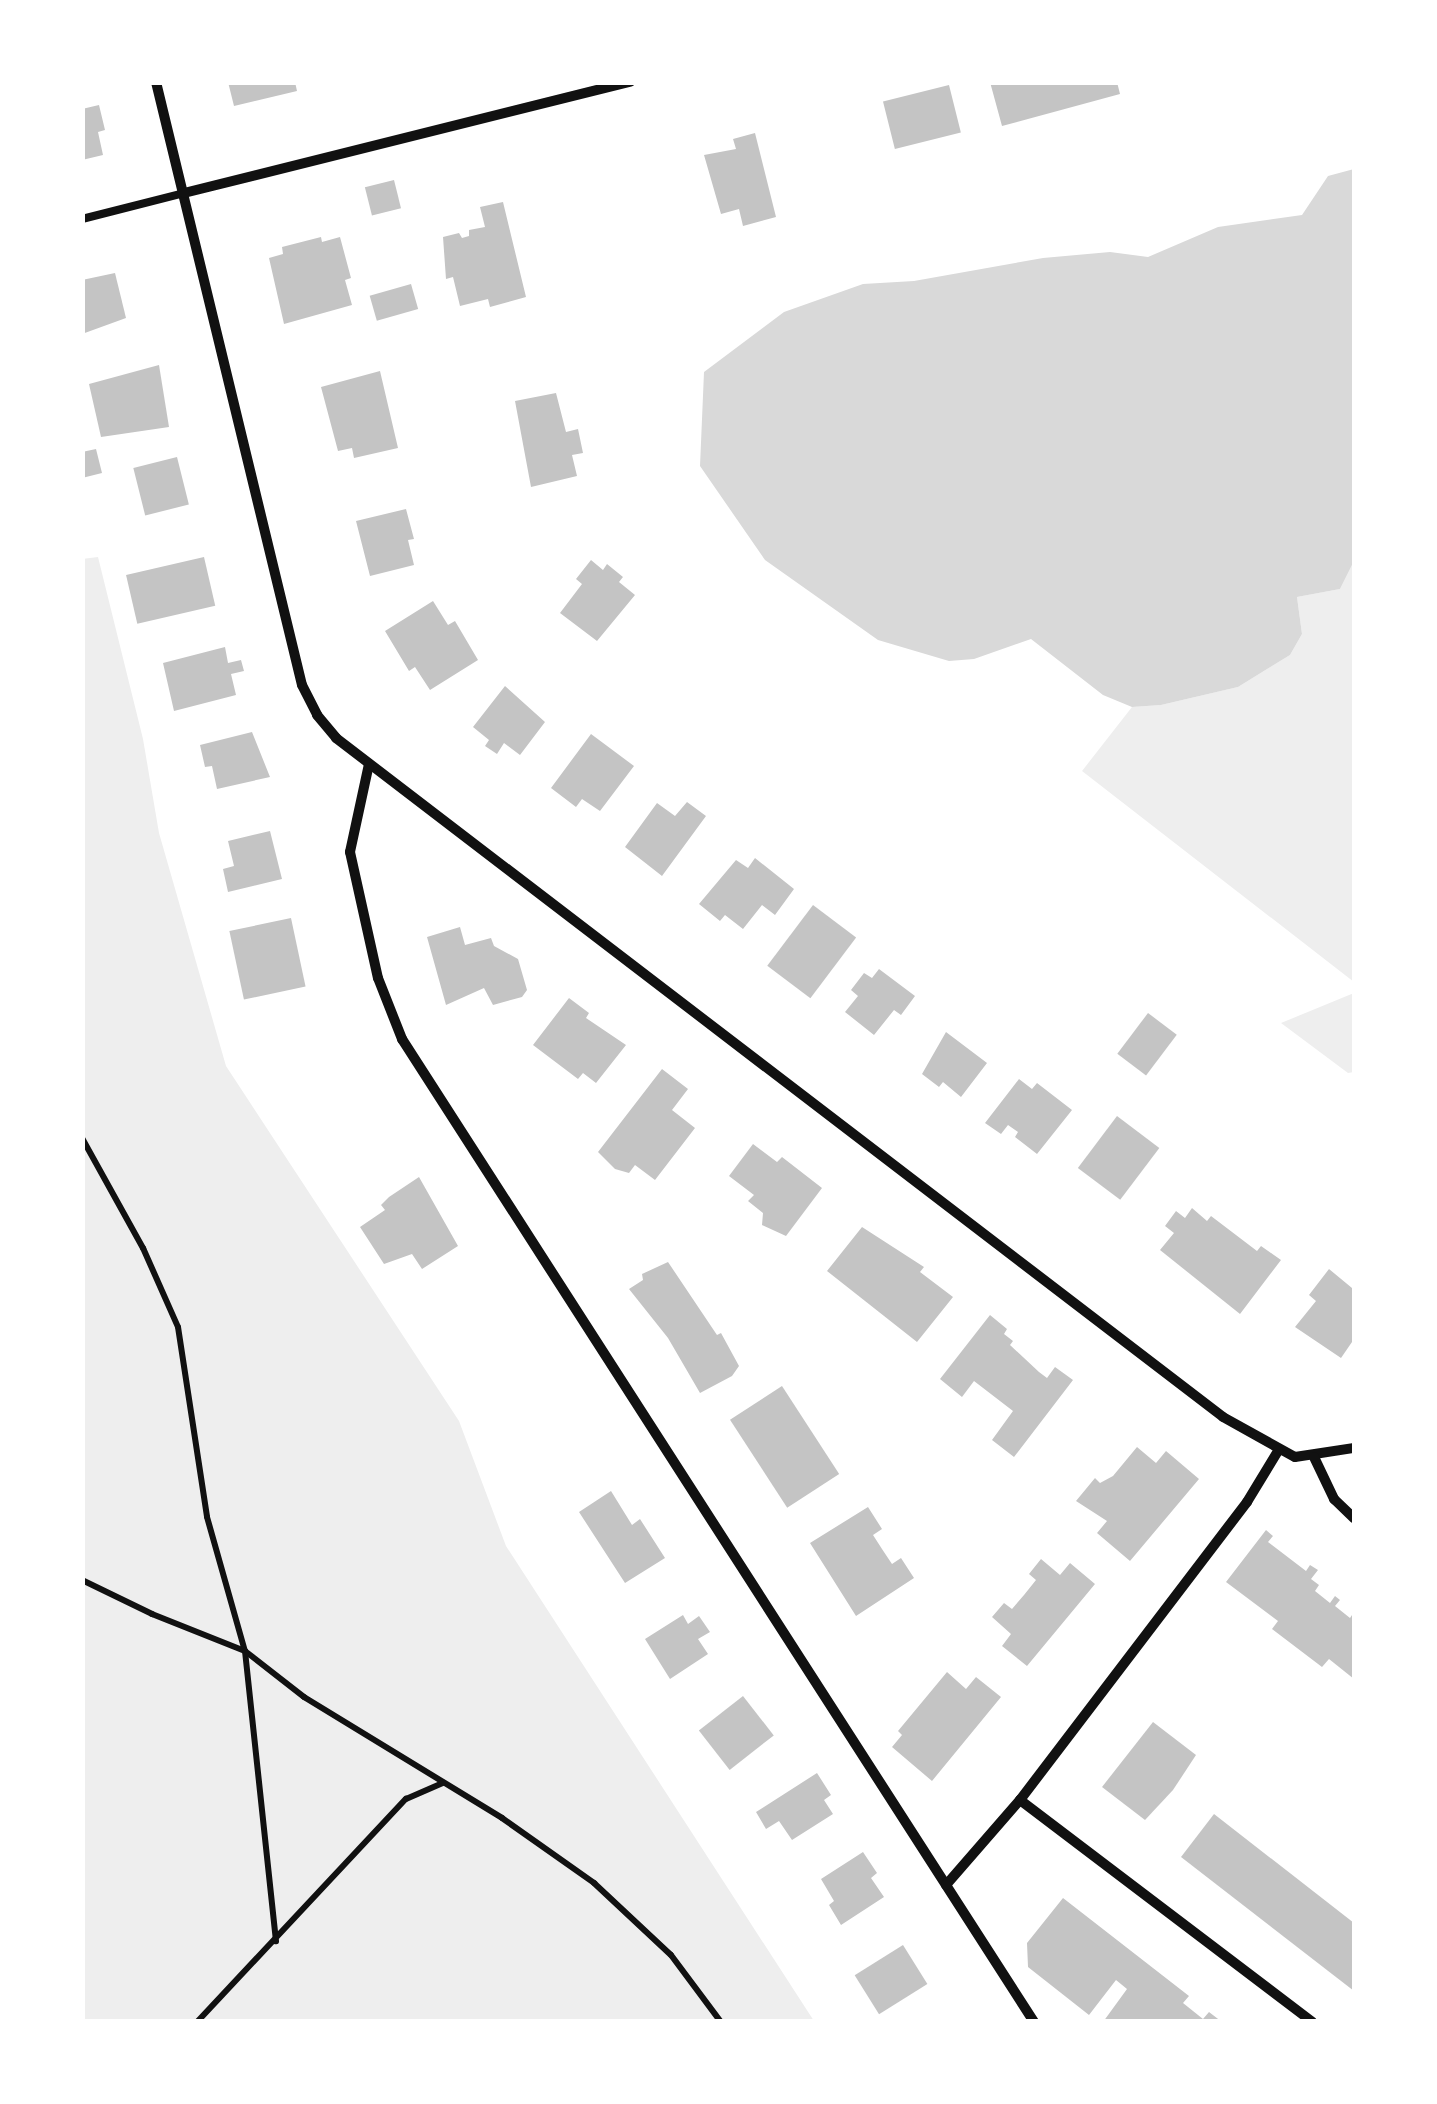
<!DOCTYPE html>
<style>
body{margin:0}
#map{position:relative;width:1437px;height:2104px;overflow:hidden;background:#fff;font-family:"Golos Text",sans-serif}
div>[style]{position:absolute}
.green>*{inset:0;background:#eee}
.water>*{inset:0;background:#d9d9d9}
.building>*{inset:0;background:#c4c4c4;transform-origin:0 0}
.path>*{height:6px;margin:-3px;padding:0 3px;transform-origin:3px;border-radius:3px;background:#111}
.service>*{height:8px;margin:-4px;padding:0 4px;transform-origin:4px;border-radius:4px;background:#111}
.minor>*{height:10px;margin:-5px;padding:0 5px;transform-origin:5px;border-radius:5px;background:#111}
span{translate:-50% -50%;white-space:nowrap;text-align:center;line-height:1.15;-webkit-text-stroke:8px #fff;paint-order:stroke}
.frame{position:absolute;inset:0;border:85px solid #fff;pointer-events:none}
</style>
<div id="map">
<div class="green">
<div style="clip-path:polygon(98px 557px,143px 739px,159px 833px,226px 1066px,459px 1421px,506px 1546px,814px 2021px,83px 2022px,82px 559px)"></div>
<div style="clip-path:polygon(1354px 561px,1354px 982px,1082px 771px,1132px 707px,1161px 705px,1238px 687px,1290px 655px,1302px 634px,1297px 597px,1340px 589px)"></div>
<div style="clip-path:polygon(1354px 993px,1354px 1072px,1348px 1073px,1281px 1023px)"></div>
</div>
<div class="water">
<div style="clip-path:polygon(1354px 169px,1354px 561px,1340px 589px,1297px 597px,1302px 634px,1290px 655px,1238px 687px,1161px 705px,1132px 707px,1103px 695px,1031px 639px,974px 659px,949px 661px,878px 640px,765px 560px,700px 466px,704px 372px,784px 312px,863px 284px,914px 281px,1043px 258px,1110px 252px,1148px 257px,1218px 227px,1302px 215px,1328px 176px)"></div>
</div>
<div class="building">
<div style="clip-path:polygon(228px 82px,295px 82px,297px 91px,234px 106px)"></div>
<div style="clip-path:polygon(990px 82px,1117px 82px,1120px 94px,1002px 126px)"></div>
<div style="left:949px;top:85px;width:49px;height:68px;rotate:76deg"></div>
<div style="clip-path:polygon(99px 105px,105px 130px,98px 132px,103px 155px,82px 160px,82px 109px)"></div>
<div style="clip-path:polygon(755px 133px,776px 217px,743px 226px,739px 209px,721px 214px,704px 155px,736px 149px,733px 139px)"></div>
<div style="left:394px;top:180px;width:29px;height:30px;rotate:76deg"></div>
<div style="clip-path:polygon(503px 202px,526px 297px,490px 307px,488px 299px,460px 306px,453px 277px,446px 279px,443px 237px,459px 233px,462px 238px,469px 236px,469px 230px,485px 227px,480px 207px)"></div>
<div style="clip-path:polygon(321px 237px,322px 242px,340px 237px,351px 278px,345px 280px,352px 305px,284px 324px,269px 258px,283px 254px,282px 247px)"></div>
<div style="clip-path:polygon(115px 273px,126px 318px,82px 334px,82px 280px)"></div>
<div style="left:411px;top:284px;width:26px;height:43px;rotate:74deg"></div>
<div style="clip-path:polygon(159px 365px,169px 427px,101px 437px,89px 384px)"></div>
<div style="clip-path:polygon(380px 371px,398px 448px,354px 458px,352px 448px,338px 451px,321px 387px)"></div>
<div style="clip-path:polygon(556px 393px,566px 432px,578px 429px,583px 453px,572px 455px,577px 476px,531px 487px,515px 401px)"></div>
<div style="clip-path:polygon(96px 449px,102px 473px,82px 478px,82px 452px)"></div>
<div style="left:177px;top:457px;width:49px;height:45px;rotate:76deg"></div>
<div style="clip-path:polygon(406px 509px,414px 539px,408px 540px,414px 565px,370px 576px,356px 521px)"></div>
<div style="left:204px;top:557px;width:50px;height:80px;rotate:77deg"></div>
<div style="clip-path:polygon(591px 560px,603px 570px,607px 564px,623px 577px,619px 582px,635px 595px,597px 641px,560px 613px,582px 584px,576px 579px)"></div>
<div style="clip-path:polygon(433px 601px,448px 625px,455px 621px,478px 660px,430px 690px,415px 667px,409px 671px,385px 631px)"></div>
<div style="clip-path:polygon(225px 647px,228px 663px,241px 660px,244px 671px,231px 674px,236px 695px,174px 711px,163px 663px)"></div>
<div style="clip-path:polygon(505px 686px,545px 722px,520px 755px,504px 743px,497px 754px,485px 746px,489px 740px,473px 727px)"></div>
<div style="clip-path:polygon(252px 732px,270px 777px,217px 789px,212px 766px,205px 767px,200px 745px)"></div>
<div style="clip-path:polygon(591px 734px,634px 766px,600px 811px,582px 799px,576px 807px,551px 788px)"></div>
<div style="clip-path:polygon(687px 802px,706px 816px,662px 876px,625px 847px,657px 803px,675px 816px)"></div>
<div style="clip-path:polygon(270px 831px,282px 879px,228px 892px,223px 869px,234px 866px,228px 841px)"></div>
<div style="clip-path:polygon(755px 858px,794px 889px,775px 915px,762px 905px,743px 929px,725px 915px,720px 921px,699px 904px,736px 860px,748px 868px)"></div>
<div style="left:813px;top:905px;width:54px;height:76px;rotate:37deg"></div>
<div style="left:291px;top:918px;width:70px;height:63px;rotate:78deg"></div>
<div style="clip-path:polygon(460px 927px,465px 945px,491px 938px,494px 946px,518px 959px,527px 990px,522px 997px,493px 1005px,484px 988px,446px 1005px,427px 937px)"></div>
<div style="clip-path:polygon(879px 969px,915px 996px,901px 1015px,894px 1010px,874px 1035px,845px 1012px,858px 996px,851px 990px,864px 973px,872px 978px)"></div>
<div style="clip-path:polygon(569px 998px,589px 1013px,586px 1018px,626px 1045px,596px 1083px,583px 1073px,578px 1079px,533px 1045px)"></div>
<div style="left:1148px;top:1013px;width:36px;height:51px;rotate:37deg"></div>
<div style="clip-path:polygon(946px 1032px,987px 1063px,961px 1097px,943px 1082px,939px 1087px,922px 1074px)"></div>
<div style="clip-path:polygon(662px 1069px,688px 1089px,672px 1110px,695px 1128px,655px 1180px,635px 1165px,629px 1173px,615px 1169px,598px 1152px)"></div>
<div style="clip-path:polygon(1019px 1079px,1032px 1089px,1037px 1083px,1072px 1110px,1037px 1154px,1015px 1137px,1018px 1132px,1008px 1125px,1001px 1134px,985px 1123px)"></div>
<div style="left:1117px;top:1116px;width:53px;height:65px;rotate:37deg"></div>
<div style="clip-path:polygon(753px 1144px,777px 1162px,782px 1157px,822px 1188px,786px 1236px,762px 1225px,763px 1213px,748px 1201px,754px 1195px,729px 1176px)"></div>
<div style="clip-path:polygon(419px 1177px,458px 1246px,422px 1269px,412px 1254px,384px 1264px,360px 1227px,385px 1210px,381px 1205px,389px 1197px)"></div>
<div style="clip-path:polygon(1192px 1208px,1207px 1221px,1211px 1216px,1257px 1251px,1261px 1246px,1281px 1260px,1240px 1314px,1160px 1250px,1174px 1233px,1165px 1226px,1176px 1211px,1185px 1218px)"></div>
<div style="clip-path:polygon(862px 1227px,924px 1267px,920px 1272px,953px 1297px,917px 1342px,827px 1271px)"></div>
<div style="clip-path:polygon(668px 1262px,717px 1335px,721px 1333px,739px 1366px,732px 1376px,700px 1393px,668px 1338px,629px 1289px,643px 1280px,642px 1274px)"></div>
<div style="clip-path:polygon(1329px 1269px,1352px 1288px,1354px 1284px,1354px 1344px,1352px 1342px,1341px 1358px,1295px 1327px,1316px 1301px,1309px 1295px)"></div>
<div style="clip-path:polygon(990px 1315px,1007px 1329px,1004px 1334px,1013px 1341px,1010px 1345px,1039px 1372px,1047px 1378px,1055px 1367px,1073px 1380px,1014px 1457px,992px 1440px,1013px 1411px,974px 1381px,962px 1397px,940px 1379px)"></div>
<div style="left:782px;top:1386px;width:105px;height:62px;rotate:57deg"></div>
<div style="clip-path:polygon(1137px 1447px,1156px 1463px,1166px 1451px,1199px 1479px,1130px 1561px,1097px 1533px,1107px 1521px,1076px 1501px,1095px 1478px,1100px 1483px,1113px 1476px)"></div>
<div style="clip-path:polygon(611px 1491px,632px 1525px,640px 1519px,665px 1558px,625px 1583px,579px 1512px)"></div>
<div style="clip-path:polygon(868px 1507px,882px 1529px,873px 1535px,882px 1549px,892px 1564px,901px 1558px,914px 1578px,856px 1616px,810px 1543px)"></div>
<div style="clip-path:polygon(1266px 1530px,1273px 1536px,1268px 1542px,1306px 1571px,1310px 1565px,1318px 1570px,1311px 1579px,1319px 1585px,1315px 1591px,1330px 1603px,1335px 1596px,1340px 1600px,1335px 1606px,1350px 1618px,1354px 1612px,1354px 1679px,1329px 1659px,1322px 1667px,1272px 1629px,1278px 1621px,1226px 1582px)"></div>
<div style="clip-path:polygon(1041px 1559px,1060px 1575px,1070px 1563px,1095px 1584px,1027px 1666px,1002px 1646px,1011px 1634px,992px 1617px,1004px 1603px,1012px 1609px,1024px 1595px,1036px 1580px,1029px 1574px)"></div>
<div style="clip-path:polygon(683px 1615px,688px 1624px,699px 1616px,710px 1632px,698px 1639px,708px 1654px,670px 1679px,645px 1639px)"></div>
<div style="clip-path:polygon(947px 1672px,966px 1689px,976px 1677px,1001px 1697px,932px 1781px,892px 1747px,902px 1735px,898px 1731px)"></div>
<div style="left:743px;top:1696px;width:50px;height:56px;rotate:52deg"></div>
<div style="clip-path:polygon(1153px 1722px,1196px 1755px,1173px 1790px,1145px 1820px,1102px 1787px)"></div>
<div style="clip-path:polygon(817px 1773px,831px 1795px,824px 1800px,833px 1814px,792px 1840px,779px 1821px,766px 1829px,756px 1812px)"></div>
<div style="clip-path:polygon(1214px 1814px,1354px 1923px,1354px 1991px,1181px 1857px)"></div>
<div style="clip-path:polygon(863px 1852px,877px 1873px,871px 1878px,884px 1897px,841px 1925px,829px 1905px,834px 1901px,821px 1879px)"></div>
<div style="clip-path:polygon(1063px 1898px,1189px 1996px,1183px 2003px,1203px 2019px,1209px 2012px,1222px 2022px,1103px 2022px,1127px 1989px,1116px 1980px,1089px 2015px,1028px 1967px,1027px 1943px)"></div>
<div style="left:903px;top:1945px;width:46px;height:57px;rotate:58deg"></div>
</div>
<div class="path">
<div style="left:82px;top:1138px;width:126px;rotate:61deg"></div>
<div style="left:143px;top:1248px;width:86px;rotate:66.1deg"></div>
<div style="left:178px;top:1327px;width:192px;rotate:81.3deg"></div>
<div style="left:207px;top:1517px;width:139px;rotate:74.2deg"></div>
<div style="left:245px;top:1651px;width:75px;rotate:37.9deg"></div>
<div style="left:304px;top:1697px;width:232px;rotate:31.4deg"></div>
<div style="left:502px;top:1818px;width:113px;rotate:35.2deg"></div>
<div style="left:594px;top:1883px;width:105px;rotate:43.1deg"></div>
<div style="left:671px;top:1955px;width:84px;rotate:53.3deg"></div>
<div style="left:82px;top:1580px;width:78px;rotate:25.9deg"></div>
<div style="left:152px;top:1614px;width:100px;rotate:21.7deg"></div>
<div style="left:245px;top:1651px;width:292px;rotate:83.9deg"></div>
<div style="left:197px;top:2022px;width:306px;rotate:-46.9deg"></div>
<div style="left:406px;top:1799px;width:40px;rotate:-23.4deg"></div>
</div>
<div class="service">
<div style="left:82px;top:219px;width:105px;rotate:-14.3deg"></div>
</div>
<div class="minor">
<div style="left:156px;top:82px;width:620px;rotate:76.39deg"></div>
<div style="left:302px;top:685px;width:34px;rotate:63deg"></div>
<div style="left:317px;top:715px;width:30px;rotate:50deg"></div>
<div style="left:336px;top:738px;width:1117px;rotate:37.43deg"></div>
<div style="left:1223px;top:1417px;width:82px;rotate:29.1deg"></div>
<div style="left:1295px;top:1457px;width:60px;rotate:-8.7deg"></div>
<div style="left:184px;top:193px;width:460px;rotate:-14deg"></div>
<div style="left:369px;top:764px;width:90px;rotate:102.2deg"></div>
<div style="left:350px;top:852px;width:129px;rotate:77.5deg"></div>
<div style="left:378px;top:978px;width:66px;rotate:68.5deg"></div>
<div style="left:402px;top:1039px;width:1169px;rotate:57.26deg"></div>
<div style="left:1314px;top:1457px;width:47px;rotate:64.5deg"></div>
<div style="left:1334px;top:1499px;width:28px;rotate:44deg"></div>
<div style="left:1020px;top:1800px;width:367px;rotate:37.2deg"></div>
<div style="left:946px;top:1885px;width:113px;rotate:-49deg"></div>
<div style="left:1020px;top:1800px;width:375px;rotate:-52.7deg"></div>
<div style="left:1247px;top:1502px;width:60px;rotate:-58.7deg"></div>
</div>
<div class="frame"></div>
</div>
